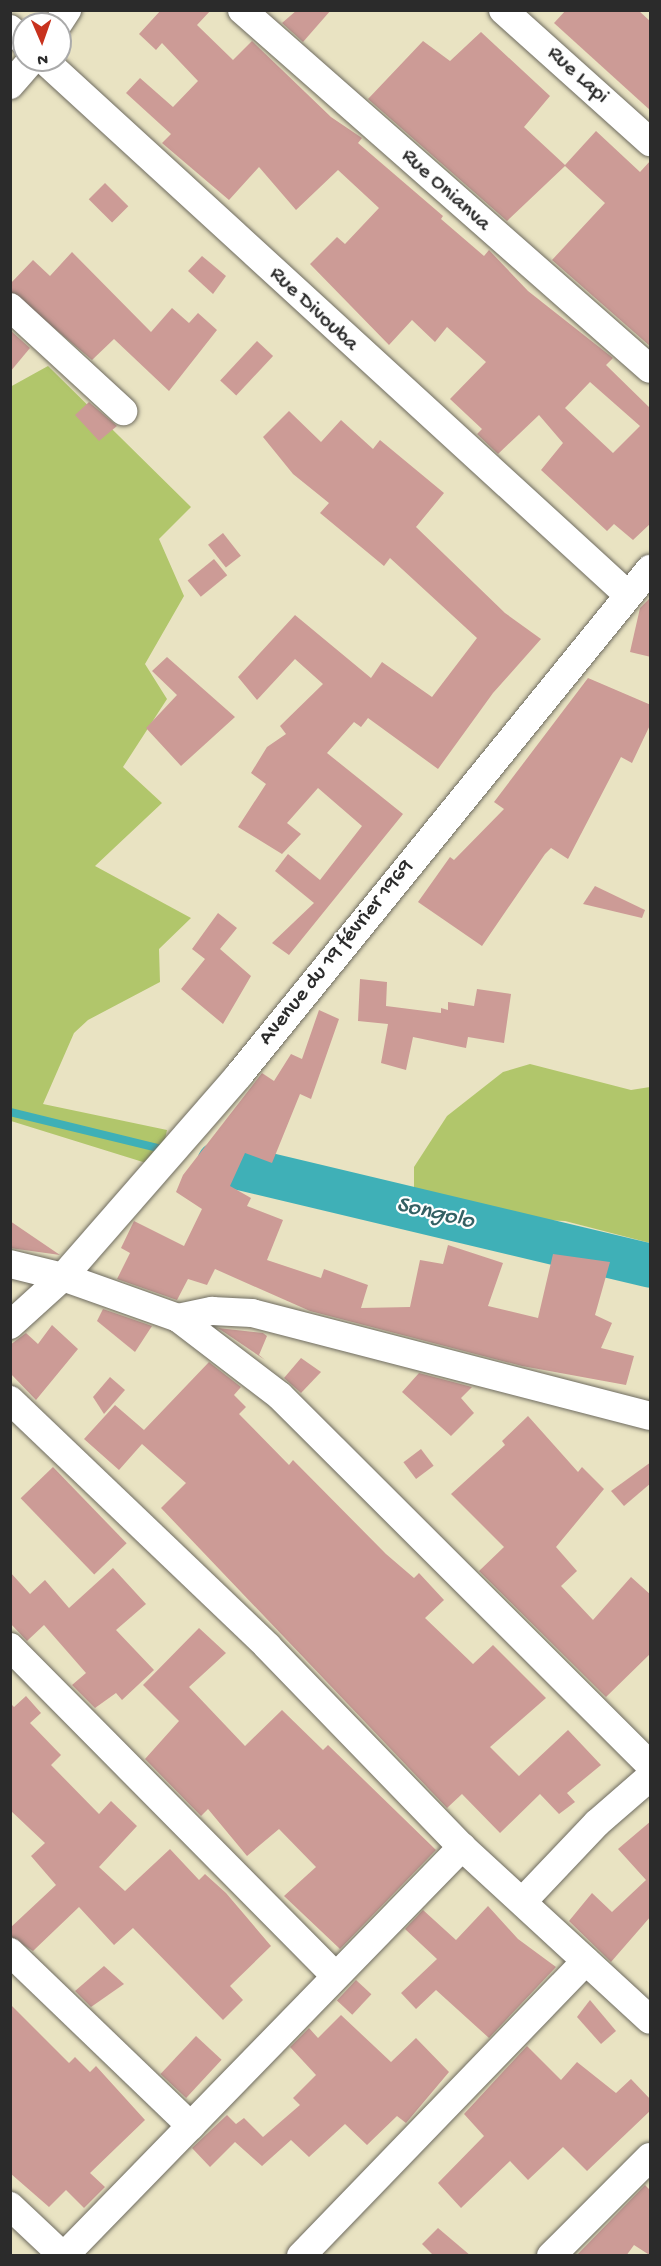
<!DOCTYPE html>
<meta charset="utf-8">
<style>
body{margin:0}
#map{position:relative;width:661px;height:2266px;overflow:hidden;background:#e9e3c2;font-family:"Gochi Hand",sans-serif}
div>[style]{position:absolute}
.green>*{inset:0;background:#b1c66b}
.stream>*{height:8px;margin:-4px;padding:0 4px;transform-origin:4px;border-radius:4px;background:#3fb0b7}
.river>*{height:44px;margin:-22px;padding:0 22px;transform-origin:22px;border-radius:22px;background:#3fb0b7}
.building>*{inset:0;background:#cc9b96;transform-origin:0 0}
.roads{filter:drop-shadow(0 0 2px #6e6b60) drop-shadow(0 0 2px #6e6b60)}
.minor>*{height:28px;margin:-14px;padding:0 14px;transform-origin:14px;border-radius:14px;background:#fff}
span{translate:-50% -50%;white-space:nowrap;text-align:center;line-height:1.15;-webkit-text-stroke:4.5px #fff;paint-order:stroke}
.street-label{font-size:22px;color:#2b2b2b}
.water-label{font-size:24px;color:#336063;font-style:italic}
.frame{position:absolute;inset:0;border:12px solid #2b2b2b;pointer-events:none}
.north{position:absolute;left:12px;top:12px;width:60px;height:60px;box-sizing:border-box;background:#fff;border:2px solid #aaa;border-radius:50%;rotate:178deg;font-size:16px;font-weight:700;line-height:24px;text-align:center;color:#2b2b2b}
.north::after{content:'';display:block;margin:auto;width:21px;height:27px;background:#c8321e;clip-path:polygon(50% 0,100% 100%,50% 72%,0 100%)}
</style>
<div id="map">
<div class="green">
<div style="clip-path:polygon(48px 366px,191px 507px,159px 539px,184px 596px,145px 664px,167px 699px,123px 767px,162px 803px,95px 866px,191px 918px,159px 949px,160px 982px,88px 1020px,74px 1033px,43px 1104px,167px 1130px,159px 1167px,11px 1121px,10px 387px)"></div>
<div style="clip-path:polygon(530px 1064px,631px 1090px,650px 1087px,650px 1243px,565px 1221px,452px 1216px,427px 1209px,414px 1191px,414px 1167px,447px 1116px,503px 1072px)"></div>
</div>
<div class="stream">
<div style="left:10px;top:1112px;width:161px;rotate:13.7deg"></div>
</div>
<div class="river">
<div style="left:219px;top:1163px;width:443px;rotate:13.4deg"></div>
</div>
<div class="building">
<div style="clip-path:polygon(evenodd,161px 10px,211px 10px,197px 25px,233px 60px,252px 41px,331px 117px,362px 138px,358px 143px,443px 216px,441px 219px,484px 256px,489px 250px,528px 291px,613px 358px,606px 365px,651px 409px,651px 523px,633px 540px,614px 524px,607px 531px,541px 470px,563px 443px,539px 415px,498px 454px,477px 434px,482px 429px,450px 399px,486px 362px,447px 327px,435px 342px,412px 320px,389px 345px,310px 264px,337px 237px,345px 244px,379px 208px,338px 170px,296px 210px,259px 167px,229px 200px,162px 143px,171px 134px,126px 93px,140px 78px,173px 107px,198px 81px,162px 43px,156px 50px,139px 34px,161px 10px,590px 382px,640px 426px,613px 453px,565px 408px,590px 382px)"></div>
<div style="clip-path:polygon(297px 10px,331px 10px,303px 42px,282px 23px)"></div>
<div style="clip-path:polygon(566px 10px,638px 10px,651px 22px,651px 111px,554px 23px)"></div>
<div style="clip-path:polygon(481px 32px,550px 96px,524px 127px,565px 165px,596px 131px,640px 172px,651px 160px,651px 347px,552px 260px,605px 203px,565px 166px,507px 221px,368px 99px,423px 41px,450px 61px)"></div>
<div style="left:105px;top:183px;width:33px;height:23px;rotate:45deg"></div>
<div style="clip-path:polygon(72px 252px,151px 332px,172px 308px,189px 323px,198px 313px,217px 330px,169px 391px,114px 339px,92px 360px,10px 291px,10px 284px,33px 260px,50px 276px)"></div>
<div style="clip-path:polygon(202px 256px,226px 276px,213px 294px,188px 271px)"></div>
<div style="clip-path:polygon(10px 330px,30px 348px,10px 372px)"></div>
<div style="left:257px;top:341px;width:22px;height:54px;rotate:43deg"></div>
<div style="clip-path:polygon(89px 402px,117px 426px,99px 441px,75px 415px)"></div>
<div style="clip-path:polygon(289px 411px,321px 442px,341px 420px,373px 449px,380px 440px,444px 493px,416px 527px,505px 613px,541px 639px,493px 693px,438px 769px,368px 718px,361px 727px,354px 722px,327px 753px,403px 814px,289px 955px,272px 943px,314px 903px,275px 871px,288px 854px,320px 880px,362px 826px,318px 788px,287px 823px,301px 834px,282px 854px,238px 827px,266px 784px,251px 773px,267px 747px,286px 734px,280px 726px,323px 684px,295px 659px,257px 700px,238px 677px,295px 615px,371px 678px,382px 662px,432px 697px,477px 638px,390px 558px,384px 566px,320px 513px,329px 503px,293px 474px,263px 437px)"></div>
<div style="left:223px;top:533px;width:29px;height:19px;rotate:52deg"></div>
<div style="left:214px;top:559px;width:21px;height:34px;rotate:51deg"></div>
<div style="clip-path:polygon(651px 597px,651px 657px,630px 652px,640px 608px)"></div>
<div style="clip-path:polygon(167px 657px,235px 717px,181px 766px,146px 728px,177px 695px,152px 671px)"></div>
<div style="clip-path:polygon(588px 678px,651px 705px,651px 723px,632px 763px,621px 757px,568px 859px,551px 848px,545px 854px,482px 946px,418px 902px,450px 857px,454px 860px,504px 809px,494px 802px)"></div>
<div style="clip-path:polygon(595px 886px,645px 910px,642px 918px,583px 904px)"></div>
<div style="clip-path:polygon(218px 913px,237px 928px,220px 949px,251px 976px,223px 1024px,181px 989px,205px 959px,192px 949px)"></div>
<div style="clip-path:polygon(360px 979px,387px 982px,386px 1006px,441px 1013px,441px 1008px,448px 1010px,448px 1002px,474px 1006px,477px 989px,511px 994px,504px 1043px,468px 1037px,466px 1048px,413px 1037px,406px 1070px,381px 1063px,388px 1024px,358px 1021px)"></div>
<div style="clip-path:polygon(319px 1010px,339px 1019px,311px 1099px,300px 1094px,272px 1163px,245px 1153px,230px 1186px,251px 1198px,247px 1206px,283px 1220px,267px 1260px,321px 1278px,324px 1269px,368px 1285px,361px 1308px,410px 1307px,420px 1260px,443px 1264px,448px 1245px,503px 1263px,488px 1306px,538px 1318px,553px 1254px,610px 1262px,595px 1315px,612px 1323px,601px 1348px,634px 1356px,626px 1385px,522px 1366px,310px 1311px,215px 1269px,207px 1285px,188px 1279px,177px 1300px,117px 1279px,130px 1253px,121px 1248px,134px 1221px,184px 1246px,202px 1209px,176px 1192px,183px 1175px,262px 1073px,274px 1081px,291px 1054px,302px 1059px)"></div>
<div style="clip-path:polygon(10px 1221px,60px 1255px,10px 1248px)"></div>
<div style="clip-path:polygon(103px 1309px,152px 1326px,135px 1352px,97px 1321px)"></div>
<div style="clip-path:polygon(52px 1325px,78px 1349px,36px 1400px,10px 1373px,10px 1345px,26px 1333px,38px 1344px)"></div>
<div style="clip-path:polygon(218px 1328px,263px 1333px,267px 1336px,259px 1355px,265px 1360px)"></div>
<div style="clip-path:polygon(301px 1358px,321px 1372px,301px 1393px,284px 1378px)"></div>
<div style="clip-path:polygon(209px 1362px,241px 1387px,234px 1395px,246px 1407px,239px 1414px,289px 1465px,293px 1460px,386px 1554px,414px 1578px,419px 1573px,444px 1600px,425px 1618px,473px 1664px,493px 1645px,546px 1698px,490px 1747px,519px 1776px,568px 1730px,601px 1765px,567px 1793px,575px 1802px,559px 1814px,540px 1794px,500px 1833px,462px 1794px,447px 1808px,161px 1508px,186px 1483px,142px 1444px,119px 1470px,84px 1439px,115px 1405px,144px 1430px)"></div>
<div style="clip-path:polygon(419px 1373px,472px 1387px,461px 1398px,474px 1413px,451px 1436px,402px 1392px)"></div>
<div style="clip-path:polygon(110px 1377px,125px 1390px,104px 1414px,93px 1397px)"></div>
<div style="clip-path:polygon(528px 1416px,578px 1472px,582px 1467px,604px 1489px,556px 1547px,577px 1571px,561px 1586px,593px 1620px,631px 1577px,651px 1595px,651px 1653px,606px 1697px,479px 1571px,504px 1547px,451px 1494px,505px 1445px,502px 1441px)"></div>
<div style="left:421px;top:1449px;width:21px;height:22px;rotate:53deg"></div>
<div style="clip-path:polygon(651px 1462px,651px 1483px,624px 1506px,611px 1491px)"></div>
<div style="left:53px;top:1467px;width:106px;height:45px;rotate:46deg"></div>
<div style="clip-path:polygon(113px 1568px,146px 1604px,116px 1630px,154px 1670px,122px 1700px,116px 1693px,95px 1708px,72px 1685px,86px 1673px,44px 1625px,27px 1641px,10px 1623px,10px 1572px,30px 1594px,45px 1580px,69px 1608px)"></div>
<div style="clip-path:polygon(199px 1628px,226px 1653px,189px 1687px,245px 1746px,282px 1710px,323px 1750px,328px 1745px,436px 1850px,340px 1949px,284px 1896px,316px 1867px,279px 1829px,247px 1856px,208px 1809px,201px 1816px,145px 1759px,179px 1721px,143px 1685px)"></div>
<div style="clip-path:polygon(26px 1696px,41px 1713px,30px 1723px,61px 1755px,51px 1765px,99px 1814px,111px 1801px,137px 1826px,99px 1867px,125px 1891px,170px 1849px,199px 1880px,205px 1874px,226px 1893px,271px 1946px,230px 1986px,243px 2000px,223px 2020px,133px 1928px,114px 1945px,79px 1907px,33px 1951px,10px 1936px,10px 1928px,56px 1885px,31px 1856px,45px 1843px,10px 1810px,10px 1703px,14px 1707px)"></div>
<div style="clip-path:polygon(651px 1821px,651px 1916px,611px 1962px,569px 1921px,592px 1893px,612px 1912px,646px 1880px,618px 1849px)"></div>
<div style="clip-path:polygon(488px 1906px,518px 1939px,556px 1967px,489px 2038px,436px 1990px,416px 2009px,401px 1993px,437px 1959px,405px 1929px,423px 1910px,456px 1940px)"></div>
<div style="clip-path:polygon(104px 1966px,124px 1984px,91px 2007px,75px 1991px)"></div>
<div style="left:356px;top:1980px;width:21px;height:28px;rotate:43deg"></div>
<div style="clip-path:polygon(590px 2000px,616px 2031px,601px 2044px,577px 2017px)"></div>
<div style="clip-path:polygon(10px 2004px,69px 2063px,75px 2057px,90px 2072px,96px 2066px,145px 2120px,90px 2173px,105px 2187px,84px 2208px,66px 2190px,49px 2207px,10px 2173px)"></div>
<div style="clip-path:polygon(341px 2015px,391px 2062px,416px 2038px,449px 2072px,406px 2123px,397px 2116px,367px 2145px,345px 2124px,309px 2157px,291px 2140px,262px 2166px,235px 2142px,210px 2167px,192px 2148px,227px 2115px,236px 2124px,244px 2118px,263px 2137px,300px 2105px,293px 2098px,316px 2075px,290px 2047px,309px 2028px,318px 2038px)"></div>
<div style="left:196px;top:2036px;width:35px;height:52px;rotate:43deg"></div>
<div style="clip-path:polygon(527px 2046px,561px 2080px,577px 2062px,616px 2093px,631px 2079px,651px 2100px,651px 2110px,587px 2171px,563px 2147px,528px 2180px,510px 2161px,461px 2208px,438px 2183px,484px 2136px,464px 2114px)"></div>
<div style="clip-path:polygon(645px 2185px,651px 2191px,651px 2256px,634px 2245px,626px 2256px,576px 2256px)"></div>
<div style="clip-path:polygon(438px 2228px,471px 2256px,434px 2256px,422px 2244px)"></div>
</div>
<div class="roads">
<div class="minor">
<div style="left:242px;top:10px;width:543px;rotate:41.34deg"></div>
<div style="left:503px;top:10px;width:198px;rotate:41.9deg"></div>
<div style="left:58px;top:24px;width:17px;rotate:-57deg"></div>
<div style="left:10px;top:29px;width:18px;rotate:41deg"></div>
<div style="left:44px;top:60px;width:792px;rotate:42.49deg"></div>
<div style="left:10px;top:85px;width:33px;rotate:-49deg"></div>
<div style="left:10px;top:307px;width:154px;rotate:42.6deg"></div>
<div style="left:10px;top:1264px;width:55px;rotate:13.8deg"></div>
<div style="left:63px;top:1277px;width:122px;rotate:19.6deg"></div>
<div style="left:178px;top:1318px;width:128px;rotate:37.4deg"></div>
<div style="left:280px;top:1396px;width:523px;rotate:44.92deg"></div>
<div style="left:178px;top:1318px;width:35px;rotate:-12deg"></div>
<div style="left:212px;top:1311px;width:40px;rotate:2.9deg"></div>
<div style="left:252px;top:1313px;width:411px;rotate:14.5deg"></div>
<div style="left:10px;top:1325px;width:72px;rotate:-42.2deg"></div>
<div style="left:63px;top:1277px;width:268px;rotate:-48.9deg"></div>
<div style="left:239px;top:1075px;width:652px;rotate:-50.91deg"></div>
<div style="left:10px;top:1400px;width:356px;rotate:43.7deg"></div>
<div style="left:267px;top:1646px;width:280px;rotate:45.9deg"></div>
<div style="left:462px;top:1847px;width:255px;rotate:42.6deg"></div>
<div style="left:10px;top:1647px;width:463px;rotate:45.3deg"></div>
<div style="left:523px;top:1901px;width:108px;rotate:-46.5deg"></div>
<div style="left:597px;top:1823px;width:70px;rotate:-41deg"></div>
<div style="left:10px;top:1952px;width:251px;rotate:43.9deg"></div>
<div style="left:10px;top:2206px;width:73px;rotate:43.3deg"></div>
<div style="left:64px;top:2256px;width:571px;rotate:-45.78deg"></div>
<div style="left:301px;top:2256px;width:410px;rotate:-46deg"></div>
<div style="left:551px;top:2256px;width:140px;rotate:-45deg"></div>
</div>
</div>
<div class="street-label">
<span style="left:577px;top:76px;rotate:42deg">Rue Lapi</span>
<span style="left:445px;top:191px;rotate:42deg">Rue Onianva</span>
<span style="left:313px;top:310px;rotate:43deg">Rue Divouba</span>
<span style="left:337px;top:953px;rotate:-51deg">Avenue du 19 février 1969</span>
</div>
<div class="water-label">
<span style="left:435px;top:1214px;rotate:13deg">Songolo</span>
</div>
<div class="frame"></div>
<div class="north">N</div>
</div>
